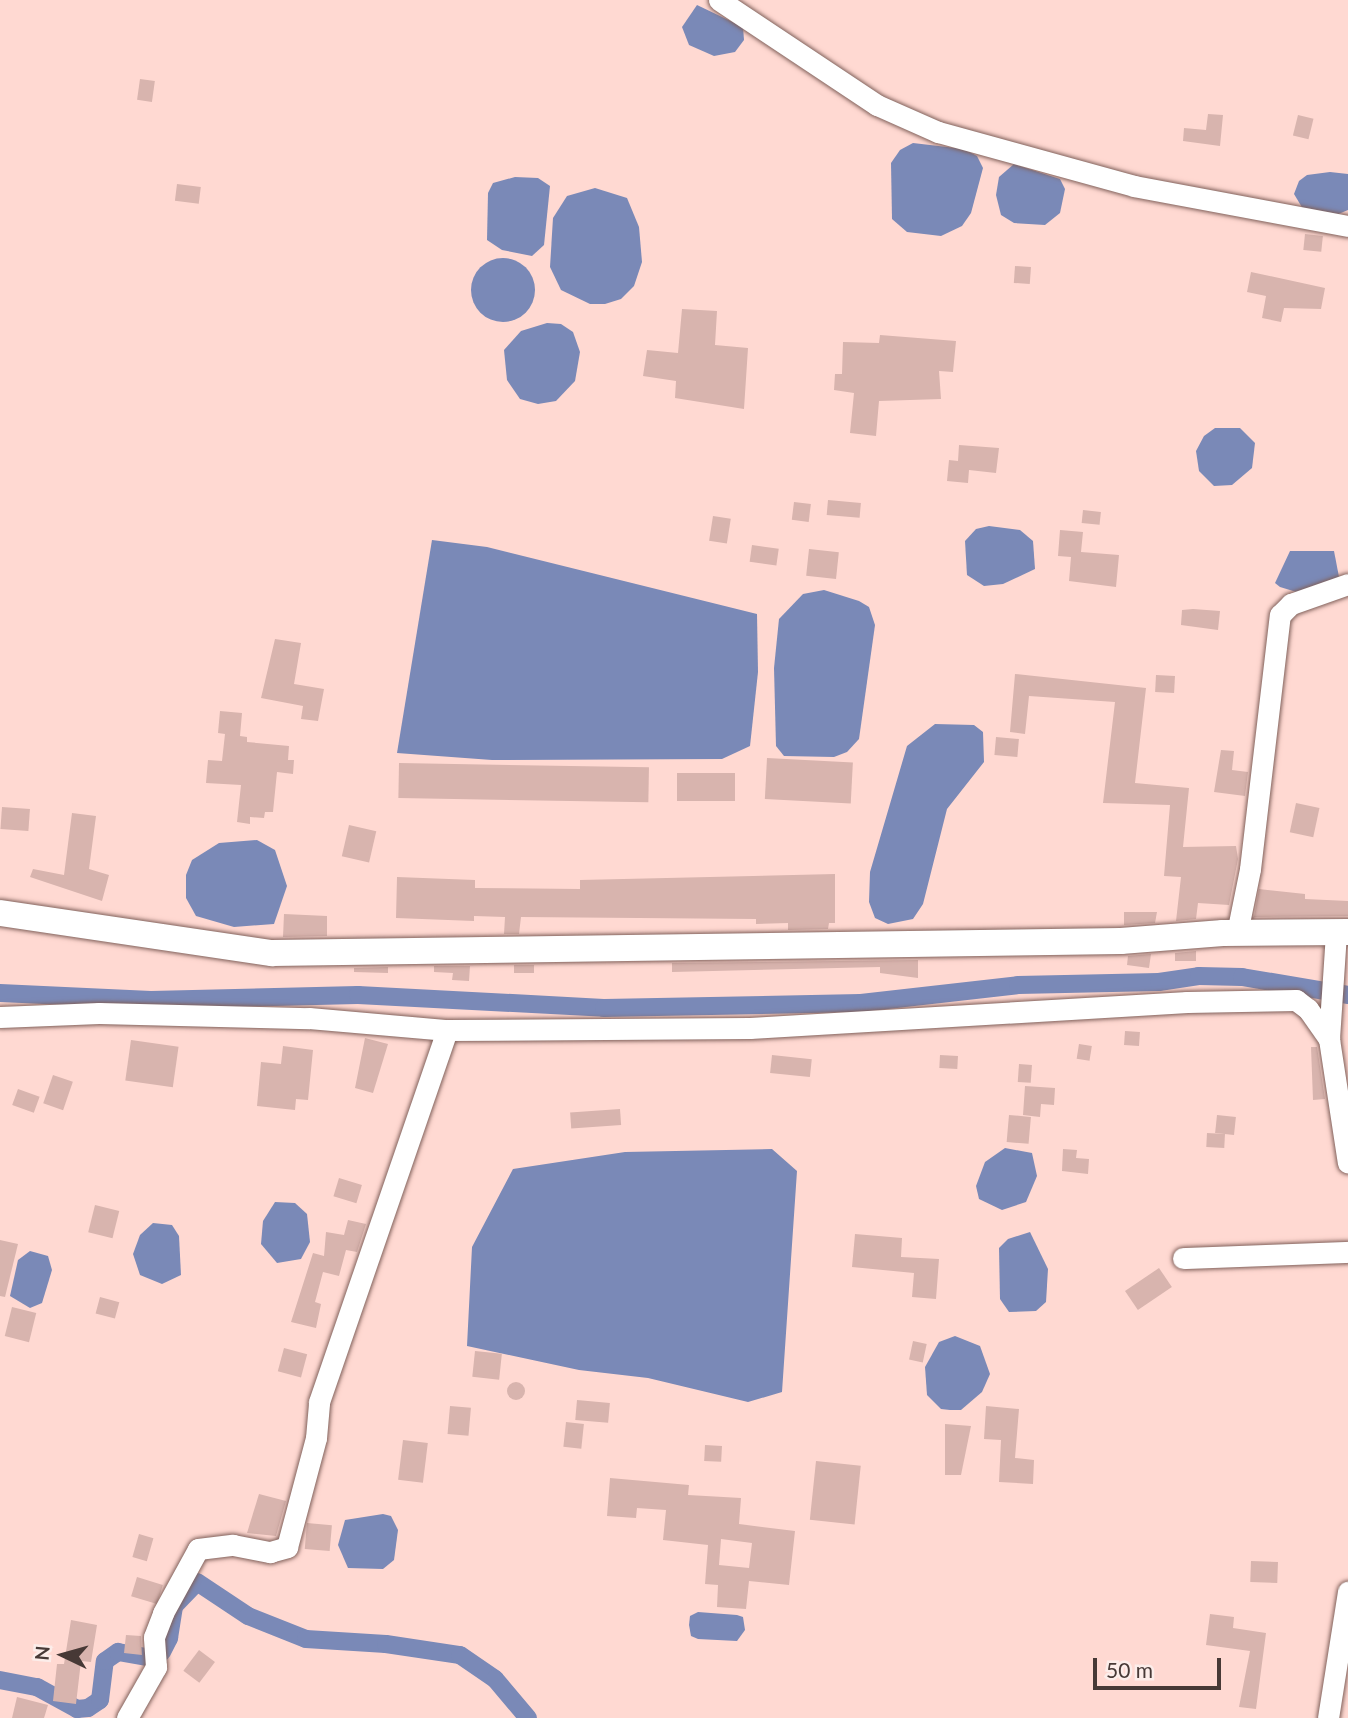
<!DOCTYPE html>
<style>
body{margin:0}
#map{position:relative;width:1348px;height:1718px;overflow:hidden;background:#ffd9d2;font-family:Lato,sans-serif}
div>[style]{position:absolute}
.water>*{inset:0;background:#7a89b7}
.round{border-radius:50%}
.canal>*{height:18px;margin:-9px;padding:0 9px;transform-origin:9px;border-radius:9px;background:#7a89b7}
.building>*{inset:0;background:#d8b4ae;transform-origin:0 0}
.roads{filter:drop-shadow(0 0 2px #81615b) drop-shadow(0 0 2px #81615b)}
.minor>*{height:21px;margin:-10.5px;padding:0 10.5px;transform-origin:10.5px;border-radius:10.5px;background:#fff}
.tertiary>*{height:26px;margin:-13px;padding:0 13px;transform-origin:13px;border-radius:13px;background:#fff}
span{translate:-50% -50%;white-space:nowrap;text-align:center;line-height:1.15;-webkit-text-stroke:6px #fcedea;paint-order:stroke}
.north{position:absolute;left:28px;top:1620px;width:70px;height:70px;-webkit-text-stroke:5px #fcedea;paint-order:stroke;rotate:275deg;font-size:19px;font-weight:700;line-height:28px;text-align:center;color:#473936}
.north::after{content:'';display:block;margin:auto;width:24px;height:32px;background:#473936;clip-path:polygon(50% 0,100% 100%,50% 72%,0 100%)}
.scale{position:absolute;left:1093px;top:1658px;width:128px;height:32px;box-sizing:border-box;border:4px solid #473936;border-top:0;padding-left:9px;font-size:21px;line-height:24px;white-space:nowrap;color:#473936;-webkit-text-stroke:5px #fcedea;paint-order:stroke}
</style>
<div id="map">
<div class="water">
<div style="clip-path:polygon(697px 5px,743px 27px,744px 40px,735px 52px,714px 56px,689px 45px,682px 27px)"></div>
<div style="clip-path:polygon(913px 143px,964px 149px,977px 156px,983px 168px,971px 213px,962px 226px,941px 236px,907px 232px,892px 219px,891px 163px,900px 150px)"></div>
<div style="clip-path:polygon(1014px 164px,1060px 179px,1065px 189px,1060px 213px,1045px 225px,1014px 223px,1001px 215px,996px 195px,999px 177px)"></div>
<div style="clip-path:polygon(1330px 172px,1348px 174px,1348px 210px,1336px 215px,1303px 209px,1294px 194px,1299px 181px,1307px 175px)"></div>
<div style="clip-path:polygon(515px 177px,538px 178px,550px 186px,544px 245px,532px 256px,502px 250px,487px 240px,488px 193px,493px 183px)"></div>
<div style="clip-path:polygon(595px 188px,627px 198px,639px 227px,642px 262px,634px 286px,621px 299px,605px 304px,590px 304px,561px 290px,550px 267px,553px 218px,567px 196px)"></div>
<div class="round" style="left:471px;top:258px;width:64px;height:64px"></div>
<div style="clip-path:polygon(547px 323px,561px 324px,573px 332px,580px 352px,575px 381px,556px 401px,538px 404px,520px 399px,507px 380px,504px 350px,521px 331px)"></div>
<div style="clip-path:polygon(1215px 428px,1240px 428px,1255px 443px,1252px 468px,1232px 485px,1214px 486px,1199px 471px,1196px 451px,1204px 436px)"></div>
<div style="clip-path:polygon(989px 526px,1020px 530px,1033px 541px,1035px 569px,1003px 584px,984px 586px,967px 575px,965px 541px,976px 529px)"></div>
<div style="clip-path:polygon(432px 540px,487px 547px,757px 614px,758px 672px,750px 746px,722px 759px,492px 760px,397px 753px)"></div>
<div style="clip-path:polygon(1290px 551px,1334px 551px,1339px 577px,1303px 594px,1280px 587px,1275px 583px)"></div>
<div style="clip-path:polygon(824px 590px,859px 601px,869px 607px,875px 625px,859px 739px,847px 752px,834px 757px,784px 756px,776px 746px,774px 668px,779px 619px,803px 594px)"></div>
<div style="clip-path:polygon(935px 724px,974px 725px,983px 732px,984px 762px,947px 809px,923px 904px,913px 919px,888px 924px,875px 918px,869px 902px,870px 872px,907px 746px)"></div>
<div style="clip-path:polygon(257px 840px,275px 850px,287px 886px,274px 924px,234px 927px,196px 916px,186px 898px,186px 875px,192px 860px,219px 843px)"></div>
<div style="clip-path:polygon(1005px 1148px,1032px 1153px,1037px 1176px,1026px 1202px,1002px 1210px,979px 1199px,976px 1186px,985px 1162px)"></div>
<div style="clip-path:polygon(772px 1149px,797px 1171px,782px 1392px,748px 1402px,648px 1378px,579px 1370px,467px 1346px,472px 1247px,513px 1169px,625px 1152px)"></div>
<div style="clip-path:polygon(275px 1202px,295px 1203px,307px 1214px,310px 1242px,301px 1259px,277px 1263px,261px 1244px,263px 1221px)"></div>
<div style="clip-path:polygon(153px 1223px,172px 1225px,179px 1236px,181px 1275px,162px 1284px,140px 1275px,133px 1254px,140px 1235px)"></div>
<div style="clip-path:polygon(1030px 1232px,1048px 1269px,1046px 1302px,1036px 1311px,1009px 1312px,1000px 1299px,999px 1248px,1008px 1239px)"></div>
<div style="clip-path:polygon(30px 1251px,48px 1256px,52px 1270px,42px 1303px,30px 1308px,10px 1296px,18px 1260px)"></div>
<div style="clip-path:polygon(955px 1336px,980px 1346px,990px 1374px,982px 1392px,961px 1410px,950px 1410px,941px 1409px,927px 1395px,925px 1367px,939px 1342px)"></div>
<div style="clip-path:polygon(383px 1514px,391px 1516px,398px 1530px,394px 1560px,383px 1569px,348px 1568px,338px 1545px,345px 1520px)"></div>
<div style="clip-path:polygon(698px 1612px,737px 1615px,743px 1617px,745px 1630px,737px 1641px,698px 1639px,691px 1636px,689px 1625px,690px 1616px)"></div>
</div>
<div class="canal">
<div style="left:0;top:993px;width:151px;rotate:2.7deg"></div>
<div style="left:151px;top:1000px;width:207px;rotate:-1.4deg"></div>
<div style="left:358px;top:995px;width:246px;rotate:3deg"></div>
<div style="left:604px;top:1008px;width:257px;rotate:-1.1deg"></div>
<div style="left:861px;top:1003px;width:158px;rotate:-6.5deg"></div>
<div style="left:1018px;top:985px;width:141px;rotate:-1.2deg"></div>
<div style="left:1159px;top:982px;width:40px;rotate:-8.5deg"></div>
<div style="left:1199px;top:976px;width:43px;rotate:1.3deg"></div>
<div style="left:1242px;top:977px;width:108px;rotate:9.6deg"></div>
<div style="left:162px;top:1652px;width:16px;rotate:-63deg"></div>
<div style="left:169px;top:1638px;width:32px;rotate:-81deg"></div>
<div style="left:174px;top:1606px;width:33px;rotate:-46deg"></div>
<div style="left:197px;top:1582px;width:61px;rotate:33.7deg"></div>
<div style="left:248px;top:1616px;width:62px;rotate:21.6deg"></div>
<div style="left:306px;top:1639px;width:80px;rotate:3.6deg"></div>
<div style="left:386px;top:1644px;width:75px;rotate:8.5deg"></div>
<div style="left:460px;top:1655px;width:42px;rotate:34.4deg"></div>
<div style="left:495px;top:1679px;width:51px;rotate:49.8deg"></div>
<div style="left:0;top:1680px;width:38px;rotate:11deg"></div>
<div style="left:37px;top:1687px;width:46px;rotate:28.8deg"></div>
<div style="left:77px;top:1709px;width:11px;rotate:-5deg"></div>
<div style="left:88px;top:1708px;width:14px;rotate:-34deg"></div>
<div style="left:100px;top:1700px;width:39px;rotate:-83deg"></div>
<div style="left:105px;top:1661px;width:16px;rotate:-35deg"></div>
<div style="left:118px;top:1652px;width:36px;rotate:10deg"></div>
</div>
<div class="building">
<div style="left:140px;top:79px;width:15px;height:21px;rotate:8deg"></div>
<div style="clip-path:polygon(1208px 114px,1223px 115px,1220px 146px,1183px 141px,1184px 128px,1206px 130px)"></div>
<div style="left:1298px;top:115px;width:16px;height:21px;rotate:14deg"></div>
<div style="left:177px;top:184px;width:24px;height:17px;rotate:7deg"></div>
<div style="left:1305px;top:234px;width:18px;height:16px;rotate:6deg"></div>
<div style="left:1015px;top:266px;width:16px;height:17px;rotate:4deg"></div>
<div style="clip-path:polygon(1251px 272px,1325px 288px,1321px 309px,1284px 308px,1281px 322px,1262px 318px,1266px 296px,1247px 292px)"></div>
<div style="clip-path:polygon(682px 309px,717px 311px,715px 345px,748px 348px,744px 409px,675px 398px,676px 381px,643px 376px,647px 350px,678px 353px)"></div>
<div style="clip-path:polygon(880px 335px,956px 341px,953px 372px,939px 371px,941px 399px,879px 401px,876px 436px,850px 433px,854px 393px,834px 390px,835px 374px,842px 374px,843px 342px,879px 343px)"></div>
<div style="clip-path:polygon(959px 445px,999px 448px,996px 473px,969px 470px,968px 483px,947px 481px,949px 460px,958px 461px)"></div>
<div style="left:828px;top:500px;width:33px;height:15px;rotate:5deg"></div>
<div style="left:794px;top:502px;width:17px;height:18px;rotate:7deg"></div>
<div style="left:1083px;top:510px;width:18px;height:13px;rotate:6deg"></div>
<div style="left:713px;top:516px;width:18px;height:25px;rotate:9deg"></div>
<div style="clip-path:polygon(1060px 530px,1083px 532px,1081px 552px,1119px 555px,1116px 587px,1069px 581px,1071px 557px,1058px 556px)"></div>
<div style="left:752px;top:545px;width:27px;height:17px;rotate:8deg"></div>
<div style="left:809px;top:549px;width:30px;height:27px;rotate:6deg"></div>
<div style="clip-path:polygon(1193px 609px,1220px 611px,1218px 630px,1181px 625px,1182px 610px)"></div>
<div style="clip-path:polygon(275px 639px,301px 643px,294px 684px,324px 689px,318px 721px,301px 719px,303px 706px,261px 698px)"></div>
<div style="clip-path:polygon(1015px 674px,1146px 688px,1135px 783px,1189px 788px,1183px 847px,1236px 846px,1238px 859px,1229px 905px,1198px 903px,1196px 919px,1176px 921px,1181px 877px,1164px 876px,1170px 805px,1103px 803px,1115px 702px,1029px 696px,1025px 734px,1010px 732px)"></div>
<div style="left:1156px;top:675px;width:19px;height:17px;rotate:3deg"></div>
<div style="clip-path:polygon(220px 711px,242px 713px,240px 736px,247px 737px,247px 742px,289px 746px,288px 760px,294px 760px,293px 774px,277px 772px,273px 812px,265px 812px,264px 818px,250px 817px,250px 824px,237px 822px,241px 785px,206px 783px,208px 760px,222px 761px,225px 734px,218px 733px)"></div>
<div style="left:996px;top:737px;width:23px;height:18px;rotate:5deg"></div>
<div style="clip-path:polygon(1221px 750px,1234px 751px,1232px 770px,1248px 772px,1245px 796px,1214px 792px)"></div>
<div style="left:767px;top:758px;width:86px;height:41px;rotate:3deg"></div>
<div style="left:399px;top:763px;width:250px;height:35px;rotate:1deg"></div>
<div style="left:677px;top:773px;width:58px;height:28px"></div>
<div style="left:1296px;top:803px;width:24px;height:30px;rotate:12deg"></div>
<div style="left:2px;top:807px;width:28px;height:22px;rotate:4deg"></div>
<div style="clip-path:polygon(72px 813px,96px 816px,89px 869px,109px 875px,102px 901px,30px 877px,33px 869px,64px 875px)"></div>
<div style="left:349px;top:825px;width:28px;height:32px;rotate:13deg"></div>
<div style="clip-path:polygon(835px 874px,835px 923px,829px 923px,828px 929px,788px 930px,788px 923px,756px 924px,756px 919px,521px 917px,519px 934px,504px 934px,505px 917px,474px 916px,474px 921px,396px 918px,397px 877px,475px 880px,475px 888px,580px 889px,580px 880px)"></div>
<div style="clip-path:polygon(1259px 889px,1305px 894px,1305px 899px,1348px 901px,1348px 916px,1254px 917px)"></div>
<div style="clip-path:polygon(1124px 912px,1157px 912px,1155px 923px,1124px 925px)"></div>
<div style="clip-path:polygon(284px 914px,327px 916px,327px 936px,283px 937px)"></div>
<div style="clip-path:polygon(1196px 951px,1196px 961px,1175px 961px,1175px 953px)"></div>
<div style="clip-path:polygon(1151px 954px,1149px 968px,1127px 965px,1128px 956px)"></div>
<div style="clip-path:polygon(918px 960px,918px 978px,880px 973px,880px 967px,672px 972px,672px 963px)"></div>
<div style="left:514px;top:965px;width:20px;height:8px"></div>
<div style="clip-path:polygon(434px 966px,470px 966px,469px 981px,452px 980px,453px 973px,434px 972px)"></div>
<div style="clip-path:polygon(388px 967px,388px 973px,354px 972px,354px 968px)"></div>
<div style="left:1125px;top:1031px;width:15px;height:14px;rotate:4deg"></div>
<div style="clip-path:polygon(365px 1038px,388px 1044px,373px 1093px,355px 1088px)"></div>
<div style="left:131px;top:1040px;width:48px;height:41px;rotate:8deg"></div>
<div style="left:1079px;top:1044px;width:13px;height:15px;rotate:9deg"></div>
<div style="clip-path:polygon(283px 1046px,313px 1050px,308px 1100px,296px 1099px,295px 1110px,257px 1106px,261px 1062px,281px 1064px)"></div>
<div style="clip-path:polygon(1311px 1047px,1317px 1047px,1325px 1099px,1313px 1100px)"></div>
<div style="left:772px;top:1055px;width:40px;height:18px;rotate:6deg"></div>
<div style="left:940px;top:1055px;width:18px;height:13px;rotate:3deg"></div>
<div style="left:1019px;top:1064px;width:13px;height:18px;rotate:4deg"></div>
<div style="left:53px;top:1075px;width:21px;height:30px;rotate:19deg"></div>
<div style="clip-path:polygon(1025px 1086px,1055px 1088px,1054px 1105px,1041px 1104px,1040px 1117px,1023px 1115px)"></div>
<div style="left:18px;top:1089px;width:23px;height:17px;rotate:20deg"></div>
<div style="left:620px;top:1109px;width:16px;height:50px;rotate:86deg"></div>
<div style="left:1009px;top:1115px;width:22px;height:27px;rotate:5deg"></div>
<div style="left:1217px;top:1115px;width:19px;height:18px;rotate:6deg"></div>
<div style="left:1207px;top:1133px;width:18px;height:14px;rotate:3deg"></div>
<div style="clip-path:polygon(1063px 1149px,1077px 1150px,1076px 1158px,1089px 1159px,1088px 1174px,1062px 1171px)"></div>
<div style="left:339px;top:1178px;width:24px;height:19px;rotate:17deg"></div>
<div style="left:95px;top:1205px;width:25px;height:28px;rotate:14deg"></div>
<div style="clip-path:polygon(348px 1220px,366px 1224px,357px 1252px,346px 1250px,339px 1276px,323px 1272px,315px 1302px,321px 1304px,316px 1328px,291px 1322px,313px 1253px,324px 1256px,326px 1232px,344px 1235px)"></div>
<div style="clip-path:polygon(855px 1234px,902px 1238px,901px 1257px,939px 1259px,936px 1299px,912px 1297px,914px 1273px,852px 1267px)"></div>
<div style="clip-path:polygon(0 1240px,18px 1244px,5px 1297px,0 1296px)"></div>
<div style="left:1159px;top:1268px;width:23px;height:41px;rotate:56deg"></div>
<div style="left:100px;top:1297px;width:20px;height:17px;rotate:15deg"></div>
<div style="left:12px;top:1307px;width:25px;height:30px;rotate:14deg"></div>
<div style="left:913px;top:1341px;width:14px;height:19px;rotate:12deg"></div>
<div style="left:284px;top:1348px;width:24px;height:24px;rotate:15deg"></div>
<div style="left:475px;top:1351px;width:27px;height:26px;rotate:6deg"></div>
<div class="round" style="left:507px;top:1382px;width:18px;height:18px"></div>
<div style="left:577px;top:1400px;width:33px;height:20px;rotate:5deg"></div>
<div style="left:450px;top:1406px;width:21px;height:28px;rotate:5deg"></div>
<div style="clip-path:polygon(986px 1406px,1019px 1409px,1015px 1458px,1034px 1460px,1033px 1484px,999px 1482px,1001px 1440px,984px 1439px)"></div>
<div style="left:566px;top:1422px;width:18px;height:25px;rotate:6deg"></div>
<div style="clip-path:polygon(945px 1424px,971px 1426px,961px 1475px,945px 1475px)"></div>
<div style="left:403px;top:1440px;width:25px;height:40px;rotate:7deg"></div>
<div style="left:705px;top:1445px;width:17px;height:16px;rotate:3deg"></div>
<div style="left:816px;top:1461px;width:45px;height:59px;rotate:6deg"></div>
<div style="clip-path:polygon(evenodd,610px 1478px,689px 1485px,688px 1495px,741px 1498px,739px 1524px,795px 1531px,789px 1585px,749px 1581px,746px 1609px,717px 1607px,718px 1585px,705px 1584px,708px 1545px,663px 1540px,666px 1510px,637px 1508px,636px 1518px,607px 1516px,610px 1478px,721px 1539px,752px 1543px,749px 1568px,719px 1565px,721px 1539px)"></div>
<div style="clip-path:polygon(259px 1494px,286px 1501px,276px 1536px,247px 1533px)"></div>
<div style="left:307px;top:1523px;width:25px;height:26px;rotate:5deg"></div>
<div style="left:139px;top:1534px;width:15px;height:24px;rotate:16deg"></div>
<div style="left:1251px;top:1561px;width:27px;height:21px;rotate:2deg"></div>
<div style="left:137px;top:1577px;width:27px;height:20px;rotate:17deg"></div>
<div style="clip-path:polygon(1210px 1614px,1234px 1617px,1233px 1628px,1266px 1633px,1256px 1709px,1239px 1707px,1250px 1651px,1206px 1645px)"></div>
<div style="clip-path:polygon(71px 1620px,97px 1625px,91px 1662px,81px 1661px,76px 1704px,53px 1701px,57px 1664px,64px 1664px)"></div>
<div style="clip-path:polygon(126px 1635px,141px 1636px,142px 1655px,124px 1653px)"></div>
<div style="left:199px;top:1650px;width:20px;height:26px;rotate:37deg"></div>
<div style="clip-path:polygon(17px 1697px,48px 1705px,44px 1718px,12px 1718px)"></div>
</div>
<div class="roads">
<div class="minor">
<div style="left:719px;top:0;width:190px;rotate:33.6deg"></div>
<div style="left:877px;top:105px;width:67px;rotate:23.9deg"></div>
<div style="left:938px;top:132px;width:203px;rotate:15.4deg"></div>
<div style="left:1134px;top:186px;width:218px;rotate:10.6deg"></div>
<div style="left:1237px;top:933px;width:65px;rotate:-78.5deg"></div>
<div style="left:1250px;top:869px;width:256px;rotate:-83.3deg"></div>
<div style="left:1280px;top:615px;width:16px;rotate:-45deg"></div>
<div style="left:1291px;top:604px;width:60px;rotate:-19.3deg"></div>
<div style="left:1336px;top:933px;width:106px;rotate:93.8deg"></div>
<div style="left:1329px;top:1039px;width:125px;rotate:81.3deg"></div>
<div style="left:0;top:1017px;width:99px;rotate:-2.3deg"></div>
<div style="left:99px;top:1013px;width:210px;rotate:1.4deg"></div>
<div style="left:309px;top:1018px;width:139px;rotate:5deg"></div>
<div style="left:447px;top:1030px;width:303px;rotate:-0.4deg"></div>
<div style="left:750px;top:1028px;width:438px;rotate:-3.4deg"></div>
<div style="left:1187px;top:1002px;width:109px;rotate:-1.1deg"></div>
<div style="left:1296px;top:1000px;width:15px;rotate:37deg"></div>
<div style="left:1308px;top:1009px;width:37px;rotate:55deg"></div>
<div style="left:1183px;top:1258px;width:165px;rotate:-2.1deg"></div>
<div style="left:127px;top:1718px;width:59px;rotate:-60.4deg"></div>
<div style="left:156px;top:1667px;width:30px;rotate:-94deg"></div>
<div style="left:154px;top:1637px;width:26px;rotate:-69deg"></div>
<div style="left:163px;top:1613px;width:73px;rotate:-61.3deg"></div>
<div style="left:198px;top:1549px;width:35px;rotate:-7deg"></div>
<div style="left:233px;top:1545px;width:38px;rotate:11deg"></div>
<div style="left:270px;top:1552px;width:18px;rotate:-16deg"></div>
<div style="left:287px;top:1547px;width:113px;rotate:-75.1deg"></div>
<div style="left:316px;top:1438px;width:36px;rotate:-85deg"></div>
<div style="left:319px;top:1402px;width:393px;rotate:-71deg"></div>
<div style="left:1328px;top:1718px;width:128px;rotate:-81deg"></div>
</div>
<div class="tertiary">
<div style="left:0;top:913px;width:275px;rotate:8.4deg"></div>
<div style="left:272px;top:953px;width:849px;rotate:-0.81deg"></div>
<div style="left:1121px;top:941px;width:102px;rotate:-4.5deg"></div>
<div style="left:1223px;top:933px;width:125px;rotate:-0.5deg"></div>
</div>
</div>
<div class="north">N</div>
<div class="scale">50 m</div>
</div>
